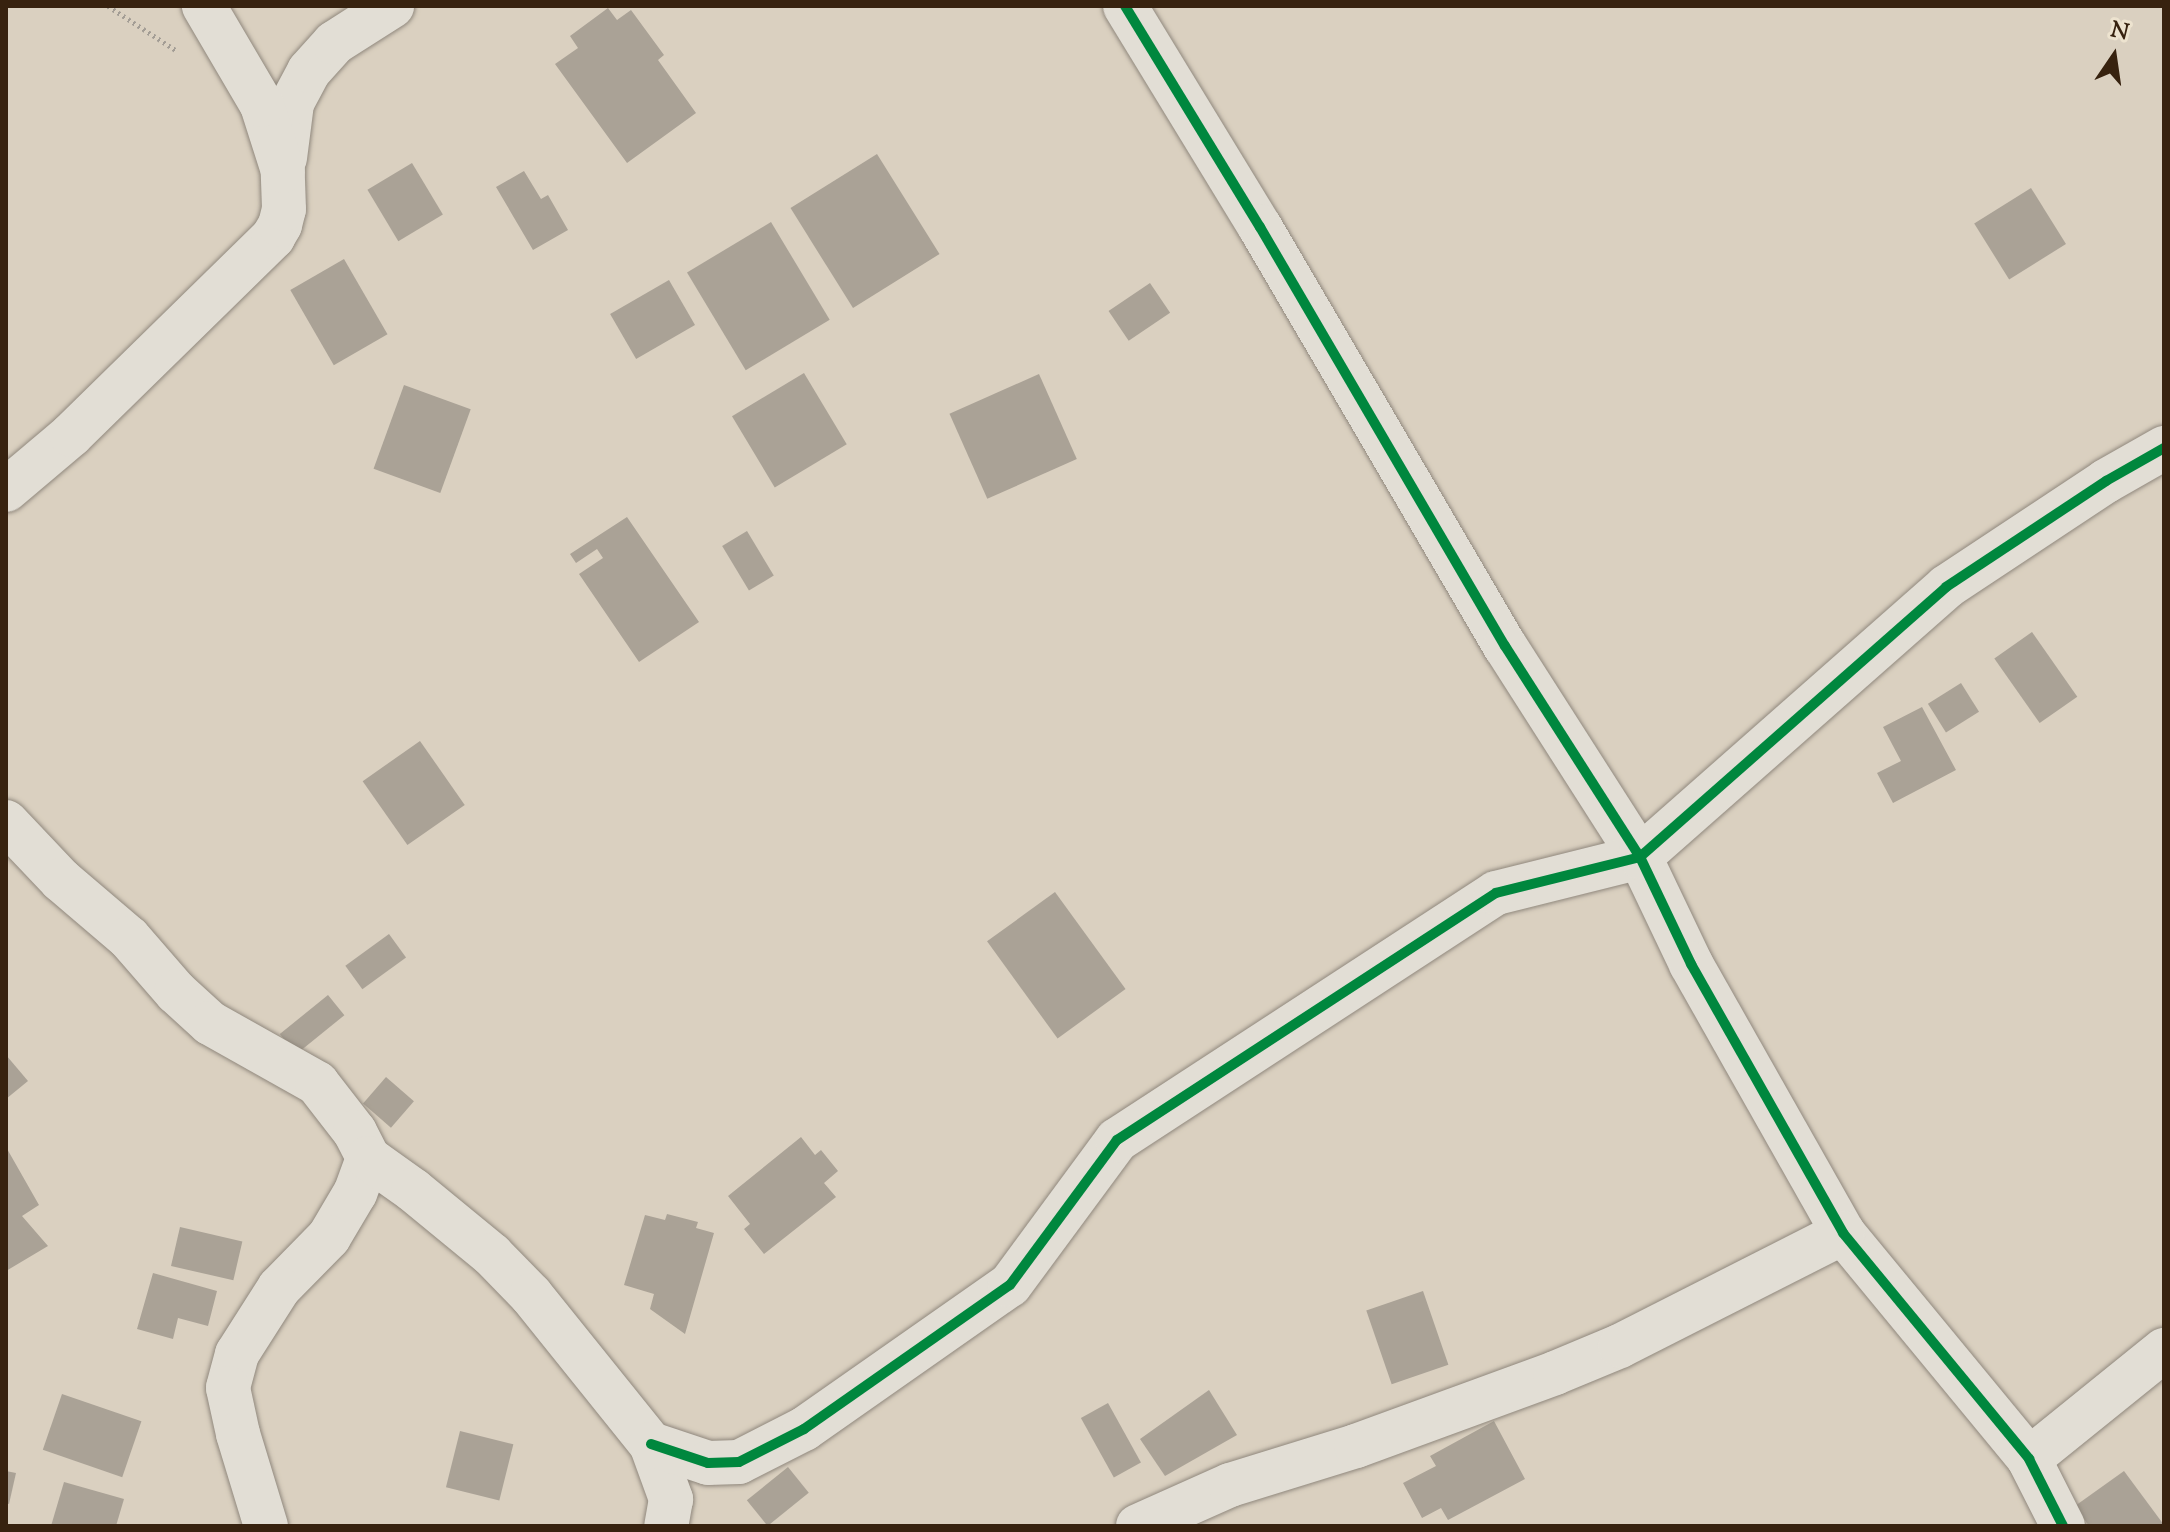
<!DOCTYPE html>
<style>
body{margin:0}
#map{position:relative;width:2170px;height:1532px;overflow:hidden;background:#dad0c0;font-family:"Sorts Mill Goudy",serif}
div>[style]{position:absolute}
.building>*{inset:0;background:#aaa296;transform-origin:0 0}
.path>*{height:5px;margin-top:-2.5px;transform-origin:0;background:repeating-linear-gradient(90deg,#a39d95 0 2px,transparent 0 6px)}
.roads{filter:drop-shadow(0 0 2px #90887d) drop-shadow(0 0 2px #90887d)}
.minor>*{height:44px;margin:-22px;padding:0 22px;transform-origin:22px;border-radius:22px;background:#e2ded5}
.cycleway>*{height:10px;margin:-5px;padding:0 5px;transform-origin:5px;border-radius:5px;background:#00873e}
span{translate:-50% -50%;white-space:nowrap;text-align:center;line-height:1.15;-webkit-text-stroke:6px #ede3cf;paint-order:stroke}
.frame{position:absolute;inset:0;border:8px solid #37220f;pointer-events:none}
.north{position:absolute;left:2074px;top:16px;width:80px;height:80px;-webkit-text-stroke:6px #ede3cf;paint-order:stroke;rotate:13deg;font-size:22px;font-weight:700;line-height:32px;text-align:center;color:#37220f}
.north::after{content:'';display:block;margin:auto;width:28px;height:36px;background:#37220f;clip-path:polygon(50% 0,100% 100%,50% 72%,0 100%)}
</style>
<div id="map">
<div class="building">
<div style="clip-path:polygon(608px 8px,617px 20px,631px 10px,664px 55px,658px 60px,696px 113px,627px 163px,555px 64px,578px 48px,570px 36px)"></div>
<div style="left:877px;top:154px;width:118px;height:102px;rotate:58deg"></div>
<div style="left:412px;top:163px;width:60px;height:52px;rotate:59deg"></div>
<div style="clip-path:polygon(524px 171px,541px 199px,548px 195px,568px 230px,533px 250px,496px 187px)"></div>
<div style="left:2031px;top:188px;width:66px;height:67px;rotate:58deg"></div>
<div style="left:771px;top:222px;width:114px;height:98px;rotate:59deg"></div>
<div style="left:344px;top:259px;width:87px;height:62px;rotate:60deg"></div>
<div style="left:669px;top:280px;width:52px;height:68px;rotate:60deg"></div>
<div style="left:1150px;top:283px;width:36px;height:50px;rotate:56deg"></div>
<div style="left:804px;top:373px;width:83px;height:84px;rotate:59deg"></div>
<div style="left:1039px;top:374px;width:93px;height:98px;rotate:66deg"></div>
<div style="left:404px;top:385px;width:71px;height:89px;rotate:20deg"></div>
<div style="clip-path:polygon(627px 517px,699px 622px,639px 662px,579px 574px,603px 558px,597px 549px,576px 563px,570px 554px)"></div>
<div style="left:747px;top:531px;width:52px;height:29px;rotate:59deg"></div>
<div style="left:2032px;top:632px;width:79px;height:46px;rotate:55deg"></div>
<div style="left:1961px;top:683px;width:34px;height:39px;rotate:58deg"></div>
<div style="clip-path:polygon(1922px 707px,1956px 770px,1893px 803px,1877px 773px,1901px 761px,1883px 727px)"></div>
<div style="left:420px;top:741px;width:78px;height:70px;rotate:55deg"></div>
<div style="left:1055px;top:892px;width:120px;height:84px;rotate:54deg"></div>
<div style="left:389px;top:934px;width:29px;height:54px;rotate:54deg"></div>
<div style="left:328px;top:995px;width:26px;height:62px;rotate:51deg"></div>
<div style="clip-path:polygon(6px 1055px,28px 1081px,6px 1099px)"></div>
<div style="left:386px;top:1077px;width:37px;height:35px;rotate:41deg"></div>
<div style="clip-path:polygon(801px 1137px,815px 1155px,821px 1150px,838px 1171px,824px 1183px,836px 1197px,764px 1254px,744px 1229px,750px 1224px,728px 1196px)"></div>
<div style="clip-path:polygon(6px 1147px,39px 1205px,22px 1216px,48px 1246px,6px 1271px)"></div>
<div style="clip-path:polygon(667px 1214px,698px 1222px,696px 1228px,714px 1233px,685px 1334px,650px 1309px,654px 1294px,624px 1285px,645px 1215px,665px 1220px)"></div>
<div style="left:180px;top:1227px;width:64px;height:40px;rotate:13deg"></div>
<div style="clip-path:polygon(153px 1273px,217px 1291px,208px 1326px,178px 1318px,173px 1339px,137px 1329px)"></div>
<div style="left:1423px;top:1291px;width:78px;height:60px;rotate:71deg"></div>
<div style="clip-path:polygon(1209px 1390px,1237px 1435px,1165px 1476px,1140px 1439px)"></div>
<div style="left:62px;top:1394px;width:84px;height:59px;rotate:19deg"></div>
<div style="left:1108px;top:1403px;width:68px;height:31px;rotate:61deg"></div>
<div style="clip-path:polygon(1494px 1421px,1525px 1479px,1448px 1520px,1441px 1508px,1422px 1518px,1403px 1483px,1436px 1466px,1430px 1456px)"></div>
<div style="left:460px;top:1431px;width:55px;height:58px;rotate:14deg"></div>
<div style="left:788px;top:1467px;width:33px;height:53px;rotate:51deg"></div>
<div style="clip-path:polygon(6px 1471px,16px 1473px,9px 1504px,6px 1503px)"></div>
<div style="clip-path:polygon(2124px 1471px,2164px 1525px,2164px 1526px,2089px 1526px,2075px 1506px)"></div>
<div style="clip-path:polygon(64px 1482px,124px 1499px,116px 1526px,51px 1526px)"></div>
</div>
<div class="path">
<div style="left:108px;top:6px;width:82px;rotate:33.1deg"></div>
</div>
<div class="roads">
<div class="minor">
<div style="left:1125px;top:6px;width:259px;rotate:58.6deg"></div>
<div style="left:1260px;top:227px;width:485px;rotate:59.7deg"></div>
<div style="left:1505px;top:646px;width:250px;rotate:57.4deg"></div>
<div style="left:1640px;top:857px;width:119px;rotate:64.5deg"></div>
<div style="left:1691px;top:964px;width:309px;rotate:60.5deg"></div>
<div style="left:1843px;top:1233px;width:293px;rotate:50.5deg"></div>
<div style="left:2029px;top:1459px;width:75px;rotate:63.1deg"></div>
<div style="left:285px;top:158px;width:55px;rotate:-82.7deg"></div>
<div style="left:292px;top:103px;width:36px;rotate:-62deg"></div>
<div style="left:309px;top:71px;width:38px;rotate:-48deg"></div>
<div style="left:334px;top:43px;width:69px;rotate:-32.5deg"></div>
<div style="left:6px;top:490px;width:85px;rotate:-40.2deg"></div>
<div style="left:71px;top:435px;width:283px;rotate:-44.4deg"></div>
<div style="left:273px;top:237px;width:14px;rotate:-60deg"></div>
<div style="left:280px;top:225px;width:16px;rotate:-76deg"></div>
<div style="left:284px;top:209px;width:38px;rotate:-92deg"></div>
<div style="left:283px;top:171px;width:69px;rotate:-107.7deg"></div>
<div style="left:262px;top:105px;width:115px;rotate:-120.4deg"></div>
<div style="left:6px;top:822px;width:80px;rotate:46.5deg"></div>
<div style="left:61px;top:880px;width:89px;rotate:40.5deg"></div>
<div style="left:129px;top:938px;width:72px;rotate:49deg"></div>
<div style="left:176px;top:992px;width:46px;rotate:42.4deg"></div>
<div style="left:210px;top:1023px;width:123px;rotate:29.3deg"></div>
<div style="left:317px;top:1083px;width:62px;rotate:52.2deg"></div>
<div style="left:355px;top:1132px;width:29px;rotate:63deg"></div>
<div style="left:368px;top:1158px;width:37px;rotate:110deg"></div>
<div style="left:355px;top:1193px;width:51px;rotate:120.6deg"></div>
<div style="left:329px;top:1237px;width:71px;rotate:134.4deg"></div>
<div style="left:279px;top:1288px;width:78px;rotate:122.5deg"></div>
<div style="left:237px;top:1354px;width:35px;rotate:105deg"></div>
<div style="left:228px;top:1388px;width:47px;rotate:77.7deg"></div>
<div style="left:238px;top:1434px;width:96px;rotate:73.1deg"></div>
<div style="left:368px;top:1158px;width:55px;rotate:35.4deg"></div>
<div style="left:413px;top:1190px;width:102px;rotate:39.4deg"></div>
<div style="left:492px;top:1255px;width:56px;rotate:45.7deg"></div>
<div style="left:531px;top:1295px;width:191px;rotate:51.2deg"></div>
<div style="left:651px;top:1444px;width:59px;rotate:70deg"></div>
<div style="left:671px;top:1499px;width:27px;rotate:100deg"></div>
<div style="left:651px;top:1444px;width:60px;rotate:18.4deg"></div>
<div style="left:708px;top:1463px;width:31px;rotate:-2deg"></div>
<div style="left:739px;top:1462px;width:73px;rotate:-26.9deg"></div>
<div style="left:804px;top:1429px;width:251px;rotate:-35deg"></div>
<div style="left:1010px;top:1285px;width:180px;rotate:-53.6deg"></div>
<div style="left:1117px;top:1140px;width:452px;rotate:-33.1deg"></div>
<div style="left:1496px;top:893px;width:148px;rotate:-14deg"></div>
<div style="left:1640px;top:857px;width:408px;rotate:-41.4deg"></div>
<div style="left:1946px;top:587px;width:192px;rotate:-33.5deg"></div>
<div style="left:2106px;top:481px;width:67px;rotate:-29.6deg"></div>
<div style="left:2029px;top:1459px;width:174px;rotate:-38.9deg"></div>
<div style="left:1138px;top:1526px;width:101px;rotate:-24deg"></div>
<div style="left:1230px;top:1485px;width:132px;rotate:-17.2deg"></div>
<div style="left:1356px;top:1446px;width:212px;rotate:-20.1deg"></div>
<div style="left:1555px;top:1373px;width:70px;rotate:-22.6deg"></div>
<div style="left:1620px;top:1346px;width:250px;rotate:-26.9deg"></div>
</div>
</div>
<div class="cycleway">
<div style="left:1125px;top:6px;width:259px;rotate:58.6deg"></div>
<div style="left:1260px;top:227px;width:485px;rotate:59.7deg"></div>
<div style="left:1505px;top:646px;width:250px;rotate:57.4deg"></div>
<div style="left:1640px;top:857px;width:119px;rotate:64.5deg"></div>
<div style="left:1691px;top:964px;width:309px;rotate:60.5deg"></div>
<div style="left:1843px;top:1233px;width:293px;rotate:50.5deg"></div>
<div style="left:2029px;top:1459px;width:75px;rotate:63.1deg"></div>
<div style="left:651px;top:1444px;width:60px;rotate:18.4deg"></div>
<div style="left:708px;top:1463px;width:31px;rotate:-2deg"></div>
<div style="left:739px;top:1462px;width:73px;rotate:-26.9deg"></div>
<div style="left:804px;top:1429px;width:251px;rotate:-35deg"></div>
<div style="left:1010px;top:1285px;width:180px;rotate:-53.6deg"></div>
<div style="left:1117px;top:1140px;width:452px;rotate:-33.1deg"></div>
<div style="left:1496px;top:893px;width:148px;rotate:-14deg"></div>
<div style="left:1640px;top:857px;width:408px;rotate:-41.4deg"></div>
<div style="left:1946px;top:587px;width:192px;rotate:-33.5deg"></div>
<div style="left:2106px;top:481px;width:67px;rotate:-29.6deg"></div>
</div>
<div class="frame"></div>
<div class="north">N</div>
</div>
